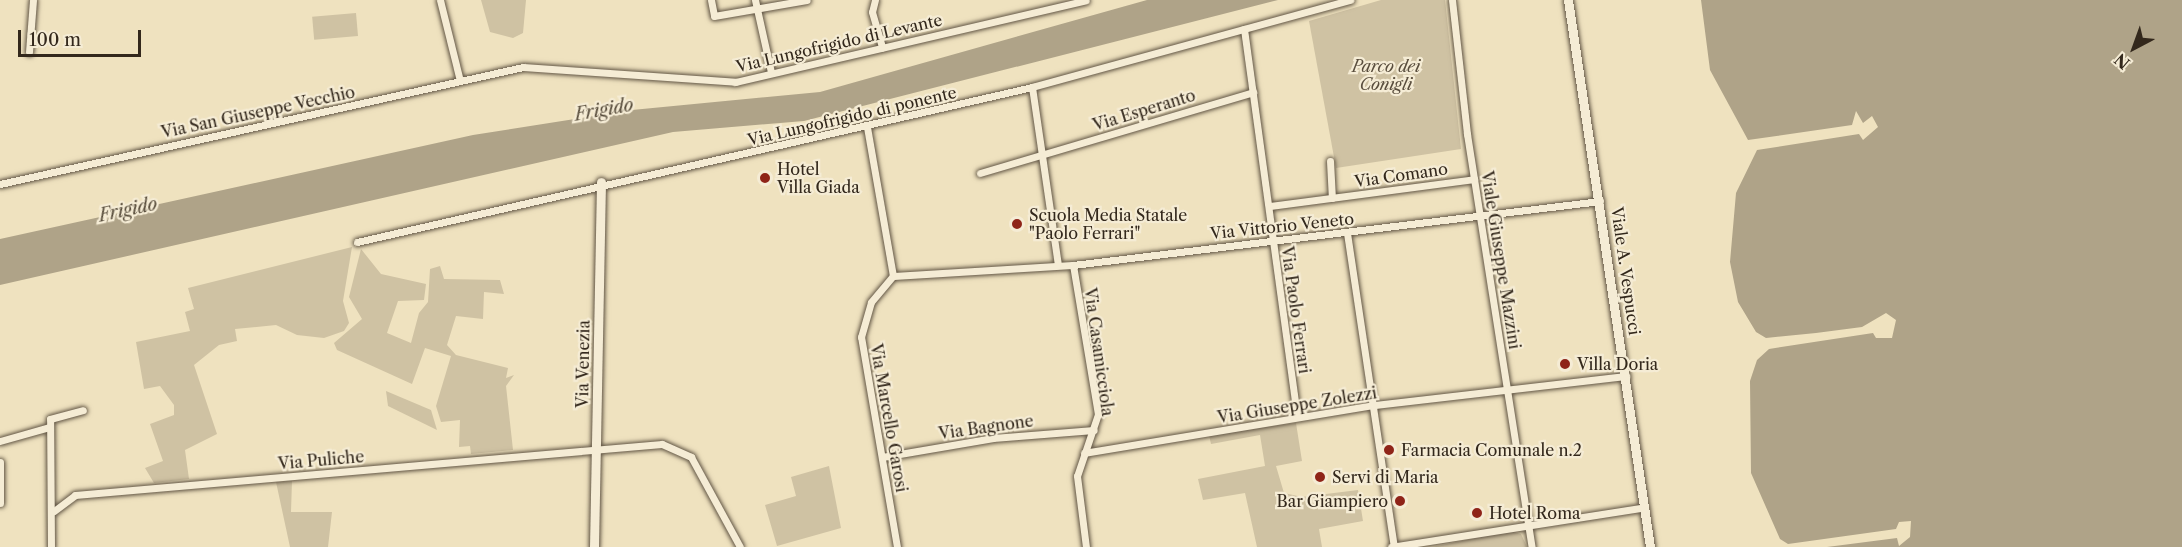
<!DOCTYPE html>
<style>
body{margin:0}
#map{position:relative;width:2182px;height:547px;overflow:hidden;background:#efe2bf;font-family:"Libre Caslon Text",serif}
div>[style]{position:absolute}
.green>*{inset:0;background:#cfc2a3;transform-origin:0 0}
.water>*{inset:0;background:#afa388}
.roads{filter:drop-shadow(0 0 2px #625645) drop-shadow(0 0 2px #625645)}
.street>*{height:7px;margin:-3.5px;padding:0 3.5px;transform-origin:3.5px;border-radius:3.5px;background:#f5ecd5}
.secondary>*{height:9px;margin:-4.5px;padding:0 4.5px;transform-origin:4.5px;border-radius:4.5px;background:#f5ecd5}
.dots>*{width:16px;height:16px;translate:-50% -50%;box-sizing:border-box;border:3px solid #f5ecd5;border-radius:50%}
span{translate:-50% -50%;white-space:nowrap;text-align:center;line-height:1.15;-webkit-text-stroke:4.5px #f5ecd5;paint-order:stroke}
.street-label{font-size:16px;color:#33281c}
.park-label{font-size:16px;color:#5a4e3e;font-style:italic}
.poi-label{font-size:16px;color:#33281c}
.left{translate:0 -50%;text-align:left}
.right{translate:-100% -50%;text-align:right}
.water-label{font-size:18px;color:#584d3c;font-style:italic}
.north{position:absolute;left:2104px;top:18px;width:60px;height:60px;-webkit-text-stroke:4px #f5ecd5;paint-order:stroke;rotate:221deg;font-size:16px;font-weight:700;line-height:24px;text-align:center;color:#33281c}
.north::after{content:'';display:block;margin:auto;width:21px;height:27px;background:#33281c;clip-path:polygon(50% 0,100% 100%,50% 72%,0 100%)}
.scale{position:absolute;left:18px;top:30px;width:123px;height:27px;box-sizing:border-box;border:3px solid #33281c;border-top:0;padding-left:8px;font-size:18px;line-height:21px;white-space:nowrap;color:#33281c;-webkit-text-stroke:4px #f5ecd5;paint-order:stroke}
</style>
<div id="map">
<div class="green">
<div style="clip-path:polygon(481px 0,526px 0,523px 33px,513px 38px,490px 32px)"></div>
<div style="clip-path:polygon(1381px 0,1445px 0,1461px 149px,1336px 168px,1309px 21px)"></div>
<div style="left:356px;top:13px;width:23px;height:44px;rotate:85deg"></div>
<div style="clip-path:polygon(352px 247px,343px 301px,349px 323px,344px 331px,324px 338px,297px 335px,276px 325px,235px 329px,237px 341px,219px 345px,194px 365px,217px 434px,185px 450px,189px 479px,154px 483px,145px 468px,163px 461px,150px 424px,174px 415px,174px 405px,160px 386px,144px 389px,136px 342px,190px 331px,185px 312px,194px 309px,188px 288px)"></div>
<div style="clip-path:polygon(361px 249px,381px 274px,426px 284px,424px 300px,398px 301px,387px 333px,411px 343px,419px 313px,428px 302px,430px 269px,440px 266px,444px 279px,500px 280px,504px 294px,484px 292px,483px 319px,456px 316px,447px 345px,456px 355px,508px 368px,506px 378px,514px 375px,506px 386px,513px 450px,471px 454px,470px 446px,459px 447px,460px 420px,441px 422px,436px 406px,451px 356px,425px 348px,412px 384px,337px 350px,334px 343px,362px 319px,349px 297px)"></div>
<div style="clip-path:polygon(386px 391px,431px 410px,437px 430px,388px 406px)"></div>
<div style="clip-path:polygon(1296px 423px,1302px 461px,1276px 466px,1284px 493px,1302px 497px,1358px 490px,1363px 521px,1319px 529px,1322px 547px,1257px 547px,1245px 493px,1203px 500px,1198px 479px,1265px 466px,1260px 435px,1211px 444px,1209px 435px)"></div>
<div style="clip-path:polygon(829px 466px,841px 528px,777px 546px,765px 505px,796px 496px,791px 477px)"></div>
<div style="clip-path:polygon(292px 481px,291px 512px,332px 512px,328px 547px,290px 547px,276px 482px)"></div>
<div style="clip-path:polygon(1511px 531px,1521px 534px,1527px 547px,1432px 547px)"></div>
</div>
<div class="water">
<div style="clip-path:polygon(1147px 0,1278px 0,804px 121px,673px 132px,0 285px,0 239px,473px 135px,632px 110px,820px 92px)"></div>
<div style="clip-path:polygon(1701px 0,2182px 0,2182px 547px,1827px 547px,1897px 538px,1899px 546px,1910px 537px,1911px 521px,1899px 522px,1896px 529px,1788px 544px,1780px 539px,1751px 473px,1750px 381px,1757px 360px,1769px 349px,1873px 333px,1876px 338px,1892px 338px,1896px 320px,1886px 313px,1862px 327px,1816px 333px,1766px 338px,1756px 332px,1738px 302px,1730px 262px,1736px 193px,1757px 150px,1859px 134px,1863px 140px,1878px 127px,1872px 116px,1863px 123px,1856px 111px,1852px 125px,1748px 140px,1710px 70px)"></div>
</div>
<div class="roads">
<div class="street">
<div style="left:440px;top:0;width:83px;rotate:76.1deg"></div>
<div style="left:711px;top:0;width:16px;rotate:79deg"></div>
<div style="left:714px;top:16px;width:94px;rotate:-9.8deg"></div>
<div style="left:755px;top:0;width:74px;rotate:77.5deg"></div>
<div style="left:875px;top:0;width:12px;rotate:104deg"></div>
<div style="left:872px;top:12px;width:37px;rotate:74deg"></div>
<div style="left:1452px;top:0;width:135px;rotate:83.6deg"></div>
<div style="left:1467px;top:134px;width:418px;rotate:81.1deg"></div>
<div style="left:1244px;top:29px;width:391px;rotate:82.2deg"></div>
<div style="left:29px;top:52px;width:52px;rotate:-85.6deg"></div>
<div style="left:1032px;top:87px;width:180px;rotate:81.7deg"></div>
<div style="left:867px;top:127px;width:151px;rotate:80.1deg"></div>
<div style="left:1330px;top:161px;width:37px;rotate:87deg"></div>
<div style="left:980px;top:173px;width:285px;rotate:-16.5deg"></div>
<div style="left:0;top:184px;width:536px;rotate:-12.61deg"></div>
<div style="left:523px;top:67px;width:213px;rotate:4deg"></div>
<div style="left:735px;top:82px;width:360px;rotate:-13.1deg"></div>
<div style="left:1270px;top:206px;width:206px;rotate:-7.5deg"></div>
<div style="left:1347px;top:233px;width:317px;rotate:81.5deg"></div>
<div style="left:357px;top:242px;width:693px;rotate:-12.93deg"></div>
<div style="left:1032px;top:87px;width:330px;rotate:-15.3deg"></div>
<div style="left:1073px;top:265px;width:151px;rotate:80.5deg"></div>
<div style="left:1098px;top:414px;width:65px;rotate:108.7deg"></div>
<div style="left:1077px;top:476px;width:72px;rotate:82.8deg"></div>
<div style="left:0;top:441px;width:51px;rotate:-15.9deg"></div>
<div style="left:1084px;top:453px;width:294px;rotate:-9.4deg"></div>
<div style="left:1374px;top:405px;width:254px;rotate:-6.6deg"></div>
<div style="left:882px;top:457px;width:113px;rotate:-9.7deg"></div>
<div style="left:993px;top:438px;width:101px;rotate:-4.5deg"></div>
<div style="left:0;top:462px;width:41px;rotate:90deg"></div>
<div style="left:54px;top:511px;width:26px;rotate:-37deg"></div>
<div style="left:75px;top:495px;width:589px;rotate:-4.97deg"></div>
<div style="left:662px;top:444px;width:32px;rotate:24deg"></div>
<div style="left:691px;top:457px;width:102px;rotate:61.4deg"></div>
<div style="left:51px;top:547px;width:128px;rotate:-90.4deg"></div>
<div style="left:50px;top:419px;width:34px;rotate:-15deg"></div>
<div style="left:897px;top:547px;width:213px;rotate:-99.7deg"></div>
<div style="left:861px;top:337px;width:36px;rotate:-74deg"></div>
<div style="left:871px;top:302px;width:34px;rotate:-50deg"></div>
<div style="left:893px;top:276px;width:180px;rotate:-3.5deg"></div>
<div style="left:1073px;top:265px;width:531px;rotate:-6.92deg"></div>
<div style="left:1391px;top:547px;width:257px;rotate:-8.9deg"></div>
</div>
<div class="secondary">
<div style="left:1568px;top:0;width:553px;rotate:81.47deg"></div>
<div style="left:594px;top:547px;width:365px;rotate:-88.9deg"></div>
</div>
</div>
<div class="dots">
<div style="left:765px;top:178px;background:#8f2418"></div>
<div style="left:1017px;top:224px;background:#8f2418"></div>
<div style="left:1565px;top:364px;background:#8f2418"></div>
<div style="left:1389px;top:450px;background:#8f2418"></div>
<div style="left:1320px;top:477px;background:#8f2418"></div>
<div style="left:1400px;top:501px;background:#8f2418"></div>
<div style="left:1477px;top:513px;background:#8f2418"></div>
</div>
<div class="street-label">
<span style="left:839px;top:43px;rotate:-13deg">Via Lungofrigido di Levante</span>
<span style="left:1144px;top:110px;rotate:-17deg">Via Esperanto</span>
<span style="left:258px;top:112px;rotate:-12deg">Via San Giuseppe Vecchio</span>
<span style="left:852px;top:116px;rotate:-13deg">Via Lungofrigido di ponente</span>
<span style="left:1401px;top:175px;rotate:-8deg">Via Comano</span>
<span style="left:1282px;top:226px;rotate:-6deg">Via Vittorio Veneto</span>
<span style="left:1501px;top:260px;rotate:81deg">Viale Giuseppe Mazzini</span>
<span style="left:1626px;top:271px;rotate:82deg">Viale A. Vespucci</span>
<span style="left:1296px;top:310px;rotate:82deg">Via Paolo Ferrari</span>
<span style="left:1099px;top:352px;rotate:82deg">Via Casamicciola</span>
<span style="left:583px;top:364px;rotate:-89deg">Via Venezia</span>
<span style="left:1297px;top:405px;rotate:-9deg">Via Giuseppe Zolezzi</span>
<span style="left:889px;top:418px;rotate:80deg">Via Marcello Garosi</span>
<span style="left:986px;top:427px;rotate:-8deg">Via Bagnone</span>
<span style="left:321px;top:460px;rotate:-5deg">Via Puliche</span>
</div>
<div class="park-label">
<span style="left:1386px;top:75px">Parco dei<br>Conigli</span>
</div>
<div class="poi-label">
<span class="left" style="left:777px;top:178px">Hotel<br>Villa Giada</span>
<span class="left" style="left:1029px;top:224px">Scuola Media Statale<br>"Paolo Ferrari"</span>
<span class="left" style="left:1577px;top:364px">Villa Doria</span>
<span class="left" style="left:1401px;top:450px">Farmacia Comunale n.2</span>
<span class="left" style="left:1332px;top:477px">Servi di Maria</span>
<span class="right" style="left:1388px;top:501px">Bar Giampiero</span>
<span class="left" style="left:1489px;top:513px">Hotel Roma</span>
</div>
<div class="water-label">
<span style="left:604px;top:110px;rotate:-10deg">Frigido</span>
<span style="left:128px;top:210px;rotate:-12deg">Frigido</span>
</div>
<div class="north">N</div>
<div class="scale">100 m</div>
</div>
